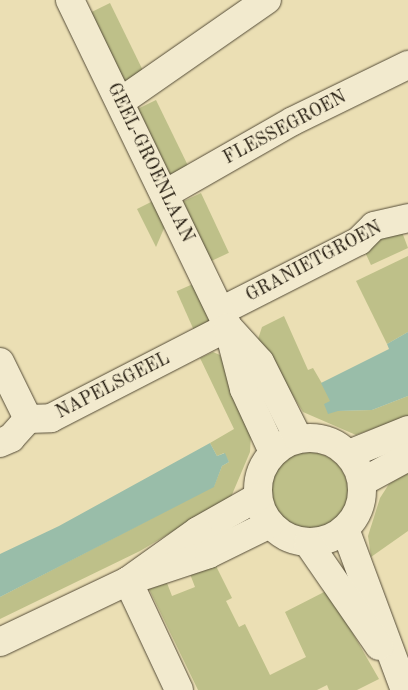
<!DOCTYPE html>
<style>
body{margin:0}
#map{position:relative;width:408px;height:690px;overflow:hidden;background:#ebdfb4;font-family:"Old Standard TT",serif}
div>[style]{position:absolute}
.green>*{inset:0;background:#bec089;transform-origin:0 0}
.round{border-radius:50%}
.water>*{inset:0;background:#99bda9}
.roads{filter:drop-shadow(0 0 1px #554c38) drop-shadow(0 0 1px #554c38)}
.minor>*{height:28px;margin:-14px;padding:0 14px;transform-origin:14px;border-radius:14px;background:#f2eace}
.minor>.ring{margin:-14px;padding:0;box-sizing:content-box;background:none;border:28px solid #f2eace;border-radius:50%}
span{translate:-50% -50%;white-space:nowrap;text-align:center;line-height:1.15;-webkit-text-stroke:4px #f2eace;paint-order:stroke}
.street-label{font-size:18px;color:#231b0f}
</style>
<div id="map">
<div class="green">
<div style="left:110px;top:3px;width:79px;height:21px;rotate:64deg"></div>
<div style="left:156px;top:100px;width:75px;height:20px;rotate:64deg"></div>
<div style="left:201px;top:193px;width:66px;height:20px;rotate:65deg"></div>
<div style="clip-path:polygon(153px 201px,165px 226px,156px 247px,137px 209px)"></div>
<div style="clip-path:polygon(402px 232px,408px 248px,371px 265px,364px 250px,371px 238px)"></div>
<div style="clip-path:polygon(408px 256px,408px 332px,387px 344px,356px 281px)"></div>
<div style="left:193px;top:284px;width:44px;height:18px;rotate:66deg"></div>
<div style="clip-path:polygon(284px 316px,308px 370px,313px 368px,338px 411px,372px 410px,408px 396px,408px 416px,356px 435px,303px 412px,258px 339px,262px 327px)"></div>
<div style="clip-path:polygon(213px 352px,220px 355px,251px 434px,250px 452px,231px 497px,140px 551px,0 619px,0 597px,214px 486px,222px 466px,229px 462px,224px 453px,217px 456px,210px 443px,234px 429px,200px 358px)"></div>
<div class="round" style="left:270px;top:452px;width:78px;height:78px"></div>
<div style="clip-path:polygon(408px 473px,408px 531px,371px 557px,368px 536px,380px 498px,389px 484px)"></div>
<div style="clip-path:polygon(215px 564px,232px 598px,226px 601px,239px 627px,245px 624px,270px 675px,306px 657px,285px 612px,328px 590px,379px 679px,357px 690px,329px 690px,327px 685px,317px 690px,198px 690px,149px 589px,167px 583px,172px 596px,195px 587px,190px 574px)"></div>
</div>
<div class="water">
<div style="clip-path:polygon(408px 332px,408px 396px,372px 410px,338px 411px,328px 414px,324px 404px,330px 401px,321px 383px,389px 349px,387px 344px)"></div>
<div style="clip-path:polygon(210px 443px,217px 456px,225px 453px,229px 462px,222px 466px,214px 487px,0 597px,0 554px,59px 526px)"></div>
</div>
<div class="roads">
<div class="minor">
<div style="left:120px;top:102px;width:179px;rotate:-34.8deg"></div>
<div style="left:165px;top:194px;width:147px;rotate:-29.7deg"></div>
<div style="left:293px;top:121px;width:128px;rotate:-26deg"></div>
<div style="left:221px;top:311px;width:155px;rotate:-26.9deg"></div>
<div style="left:359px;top:241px;width:21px;rotate:-45deg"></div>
<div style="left:374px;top:226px;width:35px;rotate:-13deg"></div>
<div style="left:0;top:362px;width:64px;rotate:63.8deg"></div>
<div class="ring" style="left:258px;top:438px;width:76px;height:76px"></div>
<div style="left:0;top:443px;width:12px;rotate:-24deg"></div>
<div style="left:11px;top:438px;width:25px;rotate:-48deg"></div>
<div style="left:28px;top:419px;width:23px;rotate:-2deg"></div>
<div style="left:51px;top:418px;width:199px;rotate:-27.2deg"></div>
<div style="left:228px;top:327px;width:363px;rotate:-115.8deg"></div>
<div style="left:273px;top:452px;width:69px;rotate:-114.7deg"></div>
<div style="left:244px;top:389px;width:64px;rotate:-104.5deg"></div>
<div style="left:228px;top:327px;width:47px;rotate:47.6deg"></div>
<div style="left:260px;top:362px;width:85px;rotate:63.4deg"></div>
<div style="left:349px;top:454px;width:64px;rotate:-22.1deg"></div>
<div style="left:362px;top:482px;width:52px;rotate:-28.5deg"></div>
<div style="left:258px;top:497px;width:69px;rotate:150.5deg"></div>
<div style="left:198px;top:531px;width:86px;rotate:144.5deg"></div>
<div style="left:128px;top:581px;width:85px;rotate:-18.4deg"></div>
<div style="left:209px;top:554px;width:68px;rotate:-26.2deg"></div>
<div style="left:345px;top:529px;width:172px;rotate:69.6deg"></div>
<div style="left:308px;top:543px;width:125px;rotate:55.4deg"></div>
<div style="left:0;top:642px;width:142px;rotate:-25.5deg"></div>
<div style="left:128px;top:581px;width:120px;rotate:64.9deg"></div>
</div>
</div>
<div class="street-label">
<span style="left:285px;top:128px;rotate:-28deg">FLESSEGROEN</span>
<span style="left:150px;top:163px;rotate:64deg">GEEL-GROENLAAN</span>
<span style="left:314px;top:262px;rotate:-28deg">GRANIETGROEN</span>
<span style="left:113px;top:386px;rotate:-27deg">NAPELSGEEL</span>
</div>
</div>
